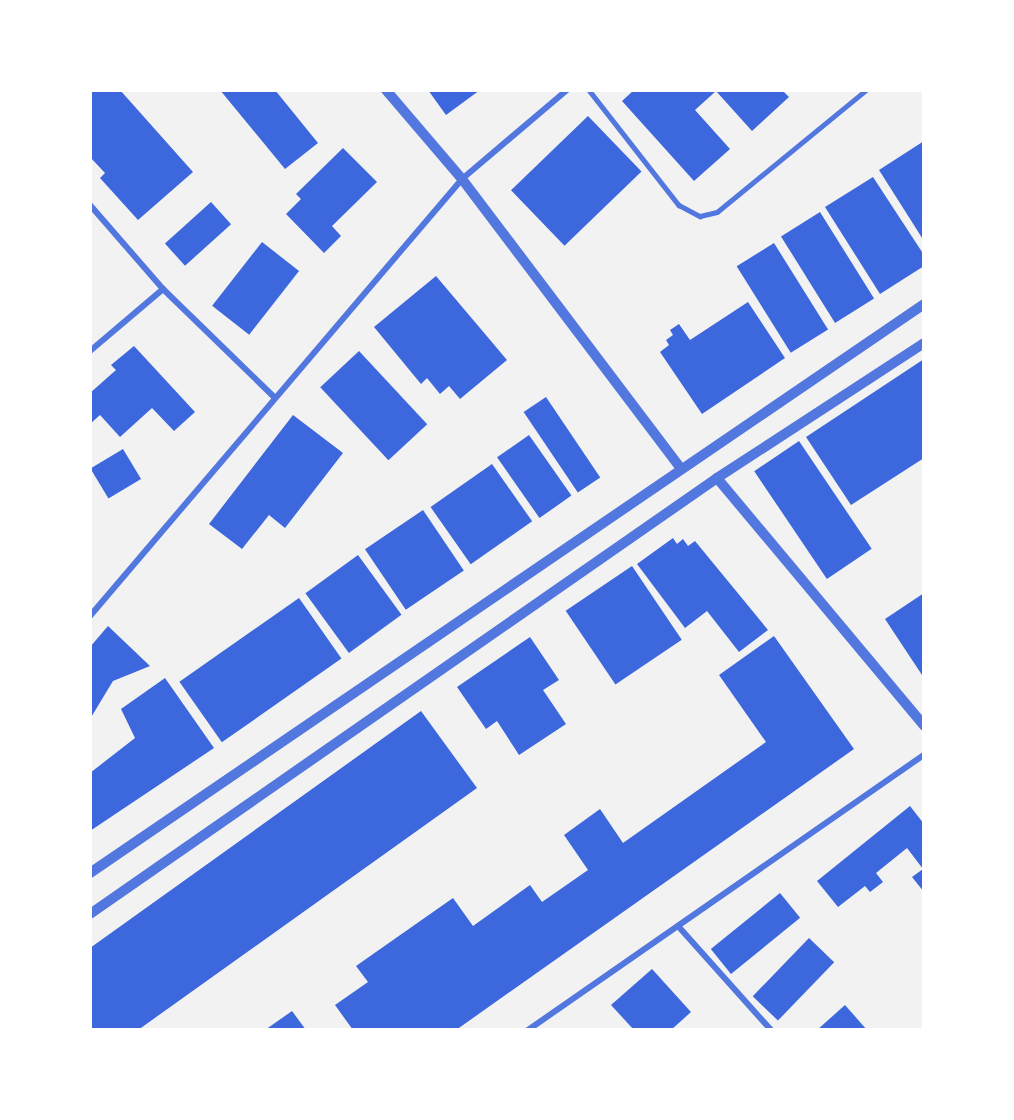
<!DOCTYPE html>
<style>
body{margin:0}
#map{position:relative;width:1014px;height:1120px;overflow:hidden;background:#f2f2f2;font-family:Lato,sans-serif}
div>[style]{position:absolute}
.building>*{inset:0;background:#3d67dc;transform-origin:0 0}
.service>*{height:4.5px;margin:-2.25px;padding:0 2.25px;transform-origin:2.25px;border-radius:2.25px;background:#5277de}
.minor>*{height:6px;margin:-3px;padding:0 3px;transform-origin:3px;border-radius:3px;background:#5277de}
.tertiary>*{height:10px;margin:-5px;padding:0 5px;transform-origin:5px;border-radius:5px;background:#5277de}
span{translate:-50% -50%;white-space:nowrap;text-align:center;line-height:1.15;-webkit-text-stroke:5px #fff;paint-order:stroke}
.frame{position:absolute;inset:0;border:92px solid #fff;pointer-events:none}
</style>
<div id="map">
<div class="building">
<div style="clip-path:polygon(90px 90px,120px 90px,193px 172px,138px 220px,100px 178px,105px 173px,90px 157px)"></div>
<div style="clip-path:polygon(220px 90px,275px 90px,318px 143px,285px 169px)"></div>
<div style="clip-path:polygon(428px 90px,480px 90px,446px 115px)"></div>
<div style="clip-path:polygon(634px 90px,782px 90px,789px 97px,752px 131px,716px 91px,695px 110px,730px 149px,694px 181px,622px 101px)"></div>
<div style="left:588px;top:116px;width:77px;height:107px;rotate:46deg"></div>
<div style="clip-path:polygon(924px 141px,924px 241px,879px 170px)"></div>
<div style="clip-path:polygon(343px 148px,377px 182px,332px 226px,341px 236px,324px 253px,286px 214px,301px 199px,296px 194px)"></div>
<div style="clip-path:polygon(873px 177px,924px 255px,924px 266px,880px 294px,825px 207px)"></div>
<div style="left:211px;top:202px;width:30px;height:62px;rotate:48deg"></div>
<div style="left:820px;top:212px;width:102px;height:46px;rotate:58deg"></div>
<div style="left:262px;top:242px;width:47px;height:81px;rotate:38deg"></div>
<div style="left:774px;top:243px;width:102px;height:44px;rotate:58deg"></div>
<div style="clip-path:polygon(436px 276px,507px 360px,460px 399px,449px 386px,440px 394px,427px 378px,421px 384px,374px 327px)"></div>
<div style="clip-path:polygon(748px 302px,785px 358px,702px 414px,660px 352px,669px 345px,666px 340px,673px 335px,670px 330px,679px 324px,690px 340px)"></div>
<div style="clip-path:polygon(134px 346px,195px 412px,174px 431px,152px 408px,120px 437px,100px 415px,90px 424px,90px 393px,116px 370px,111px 365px)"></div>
<div style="left:359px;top:351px;width:100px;height:53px;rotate:47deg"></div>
<div style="clip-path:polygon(924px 359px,924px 458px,851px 505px,806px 437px)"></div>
<div style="left:546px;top:397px;width:97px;height:27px;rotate:56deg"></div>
<div style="clip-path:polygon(293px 415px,343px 453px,285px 528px,269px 515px,242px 549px,209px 524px)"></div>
<div style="left:529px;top:435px;width:74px;height:39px;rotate:55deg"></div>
<div style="left:799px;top:441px;width:130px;height:54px;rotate:56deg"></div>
<div style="left:123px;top:449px;width:35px;height:38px;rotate:59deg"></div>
<div style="left:492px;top:464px;width:70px;height:75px;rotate:55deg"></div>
<div style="left:423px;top:510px;width:73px;height:70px;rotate:56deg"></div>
<div style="clip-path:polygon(673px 538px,677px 544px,683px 539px,688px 546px,695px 541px,768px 630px,739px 652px,707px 611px,685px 628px,637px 564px)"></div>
<div style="left:358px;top:555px;width:74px;height:65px;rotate:54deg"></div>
<div style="left:632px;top:566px;width:89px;height:80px;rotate:56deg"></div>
<div style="clip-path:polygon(924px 593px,924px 678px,885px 619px)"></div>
<div style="left:299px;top:598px;width:74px;height:146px;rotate:55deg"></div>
<div style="clip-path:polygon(108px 626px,150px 666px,113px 681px,90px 719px,90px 647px)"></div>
<div style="clip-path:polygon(774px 636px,854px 749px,456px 1030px,353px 1030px,335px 1005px,368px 982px,356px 966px,453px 898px,473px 926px,530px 885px,542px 902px,588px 870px,564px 835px,600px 809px,623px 843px,766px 742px,719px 675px)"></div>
<div style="clip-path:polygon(530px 637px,559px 680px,543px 690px,566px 724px,519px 755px,497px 721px,486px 729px,457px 687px)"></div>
<div style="clip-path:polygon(165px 678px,214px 748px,90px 831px,90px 773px,135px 738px,121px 709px)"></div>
<div style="clip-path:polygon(421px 711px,477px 788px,138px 1030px,90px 1030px,90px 948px)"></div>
<div style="clip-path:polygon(910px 806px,924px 824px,924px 892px,912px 877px,923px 869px,907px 848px,876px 873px,883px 882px,870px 892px,865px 886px,838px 907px,817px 881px)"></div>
<div style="left:780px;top:893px;width:32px;height:89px;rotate:51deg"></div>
<div style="left:809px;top:938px;width:35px;height:81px;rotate:44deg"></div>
<div style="clip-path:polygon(652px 969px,691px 1012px,671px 1030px,634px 1030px,611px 1005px)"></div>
<div style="clip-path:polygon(845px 1005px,867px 1030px,817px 1030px)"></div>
<div style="clip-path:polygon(292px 1011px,306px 1030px,265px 1030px)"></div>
</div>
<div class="service">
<div style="left:589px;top:90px;width:146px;rotate:52deg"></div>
<div style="left:679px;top:205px;width:24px;rotate:28deg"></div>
<div style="left:700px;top:216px;width:17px;rotate:-13deg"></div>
<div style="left:717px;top:212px;width:193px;rotate:-39.3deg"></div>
</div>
<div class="minor">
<div style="left:90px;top:205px;width:111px;rotate:49deg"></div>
<div style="left:163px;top:289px;width:156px;rotate:44.2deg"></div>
<div style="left:90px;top:351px;width:96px;rotate:-40.3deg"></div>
<div style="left:90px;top:616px;width:574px;rotate:-49.59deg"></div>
<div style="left:462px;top:179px;width:138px;rotate:-40.3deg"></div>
<div style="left:678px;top:926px;width:140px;rotate:48.2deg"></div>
<div style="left:528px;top:1030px;width:482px;rotate:-34.8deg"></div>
</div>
<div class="tertiary">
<div style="left:386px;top:90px;width:117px;rotate:49.5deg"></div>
<div style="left:462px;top:179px;width:361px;rotate:52.9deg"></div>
<div style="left:717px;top:478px;width:323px;rotate:50.1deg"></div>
<div style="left:90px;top:873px;width:1010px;rotate:-34.3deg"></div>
<div style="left:90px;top:914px;width:764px;rotate:-34.81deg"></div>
<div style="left:717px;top:478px;width:247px;rotate:-33.1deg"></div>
</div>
<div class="frame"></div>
</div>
